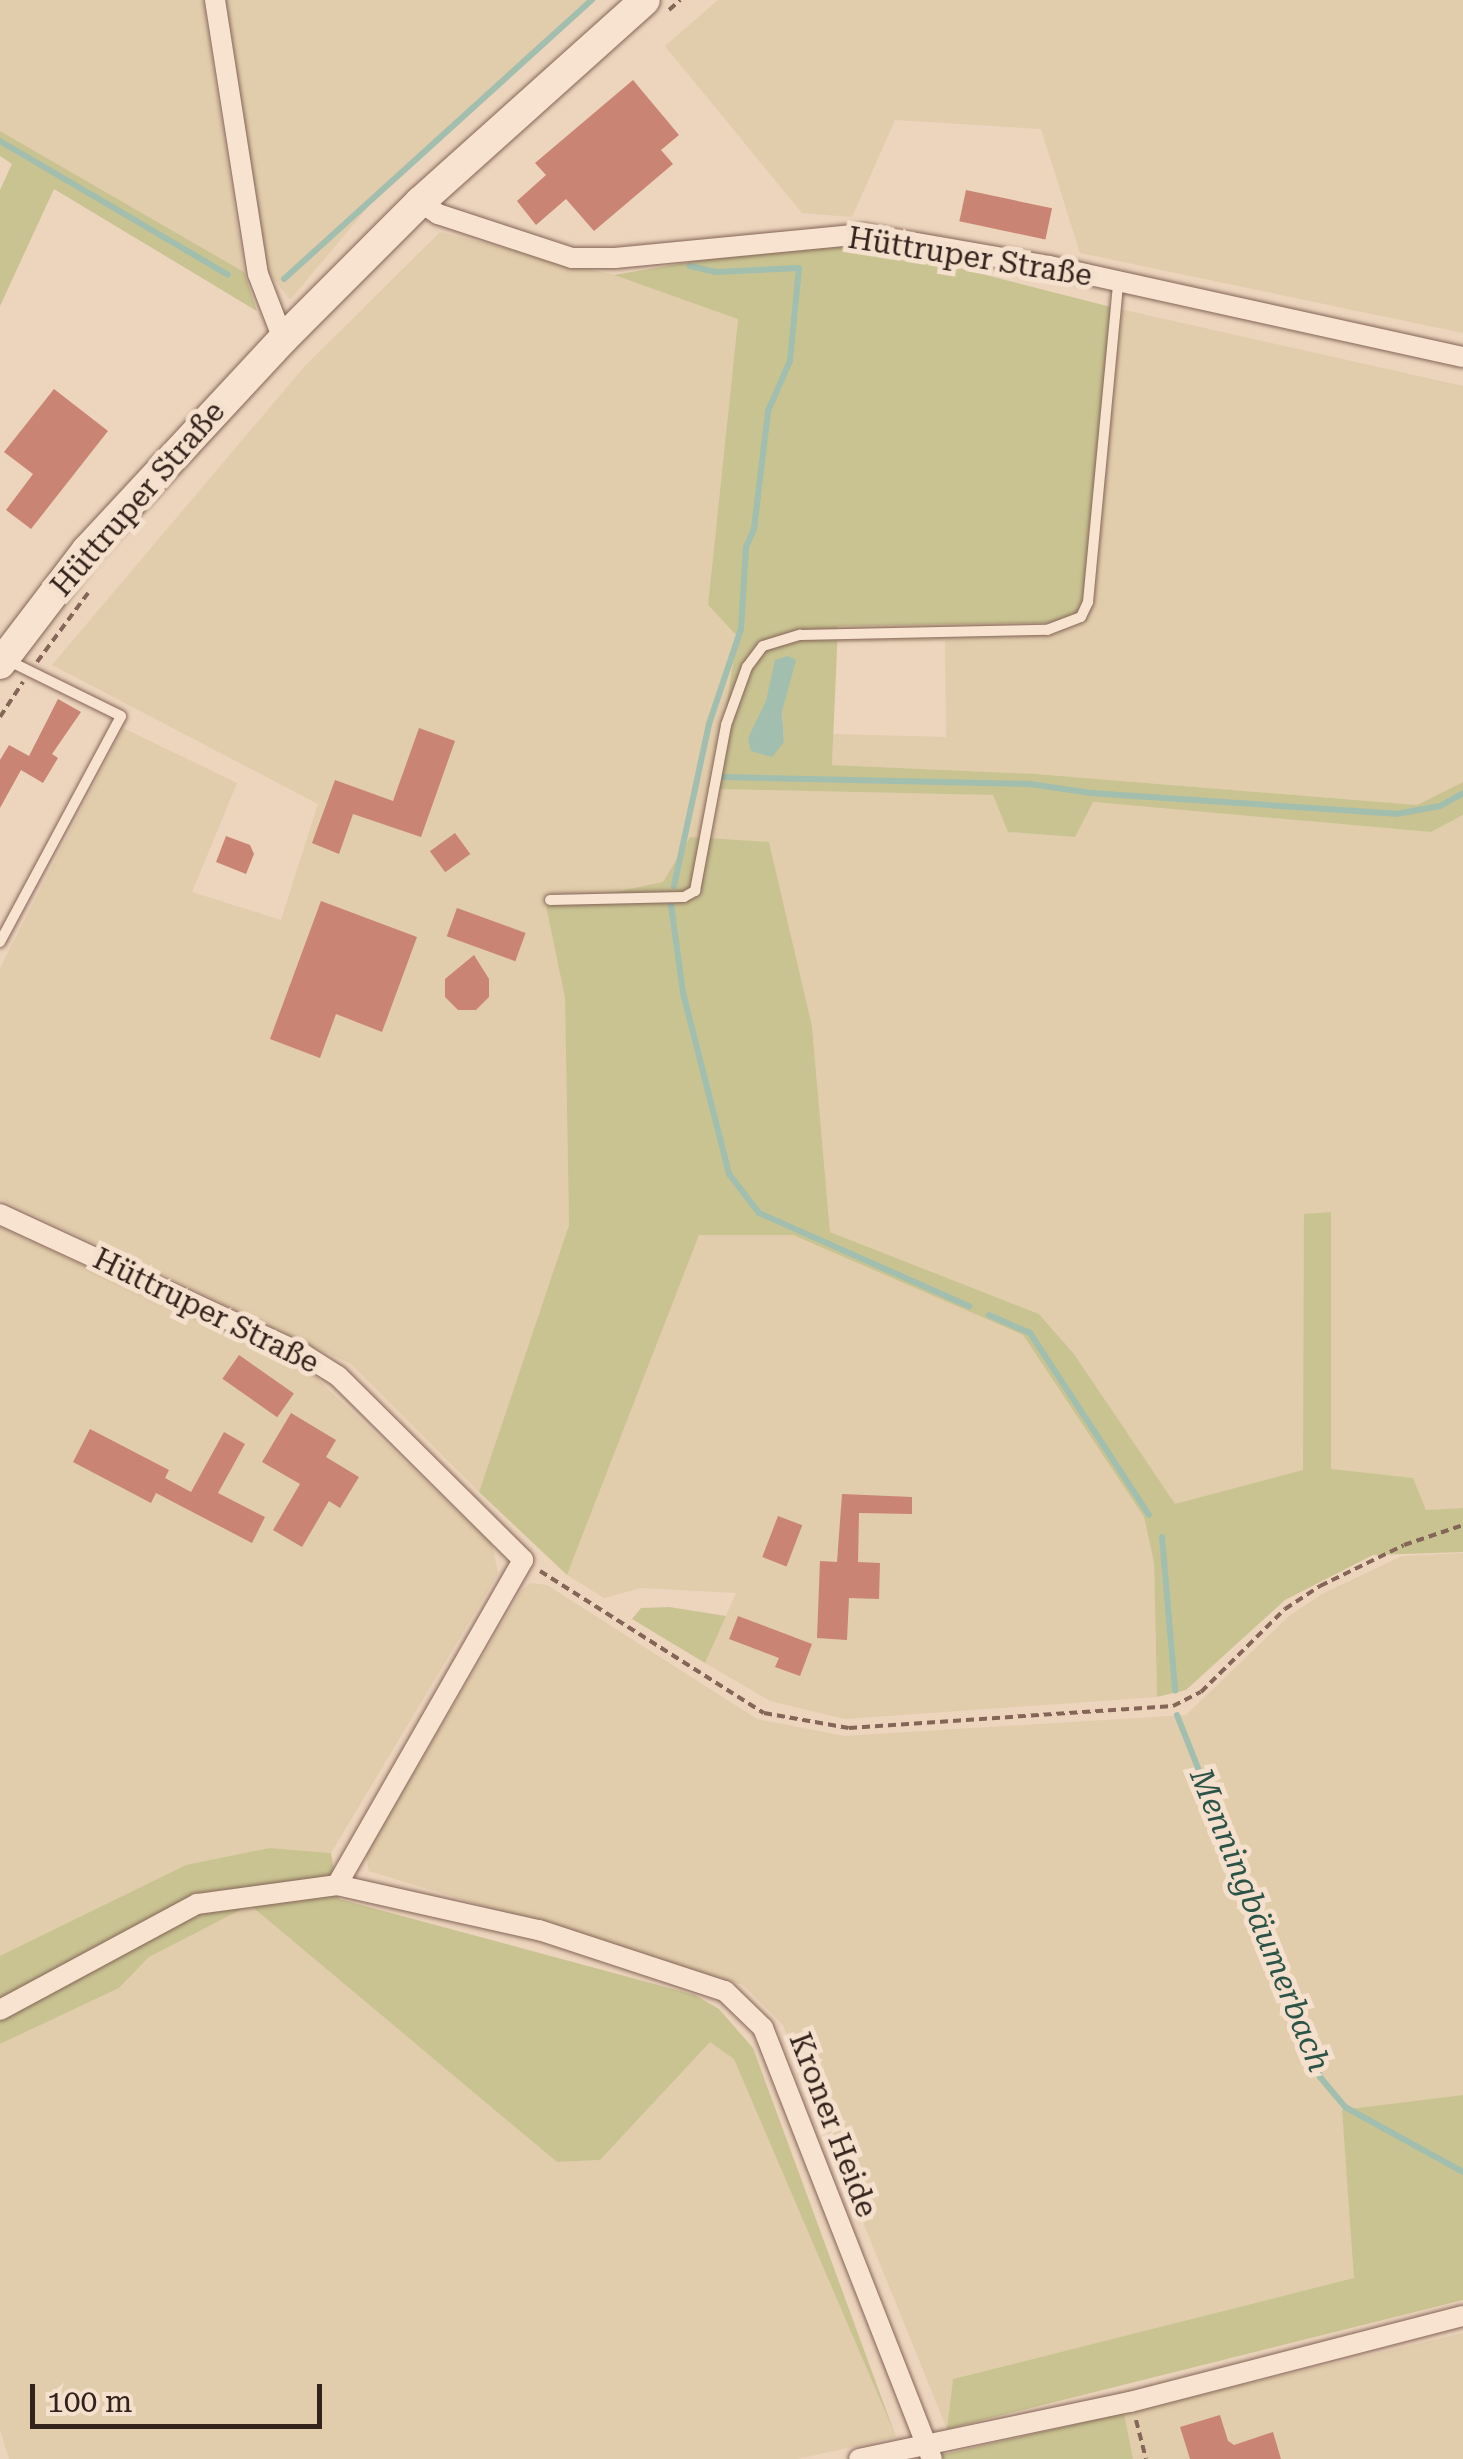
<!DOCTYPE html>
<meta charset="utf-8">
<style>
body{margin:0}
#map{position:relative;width:1463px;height:2459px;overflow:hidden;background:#ecd4bd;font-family:"Roboto Serif",serif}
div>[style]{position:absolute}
.farmland>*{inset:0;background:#e1ccab}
.green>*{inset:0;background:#c9c392}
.water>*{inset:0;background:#a1beaf}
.stream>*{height:6px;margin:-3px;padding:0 3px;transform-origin:3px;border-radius:3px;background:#a1beaf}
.building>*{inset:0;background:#ca8474;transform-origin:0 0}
.path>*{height:4px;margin-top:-2px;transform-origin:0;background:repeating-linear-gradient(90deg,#846557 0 8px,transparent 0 13px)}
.roads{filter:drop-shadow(0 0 2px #846557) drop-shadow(0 0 2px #846557)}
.lane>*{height:10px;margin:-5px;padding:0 5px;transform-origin:5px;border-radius:5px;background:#f8e3d0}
.street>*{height:20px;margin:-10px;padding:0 10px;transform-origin:10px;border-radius:10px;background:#f8e3d0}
.secondary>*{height:30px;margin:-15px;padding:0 15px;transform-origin:15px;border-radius:15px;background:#f8e3d0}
span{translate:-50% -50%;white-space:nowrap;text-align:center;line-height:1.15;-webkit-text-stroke:10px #f4e0cd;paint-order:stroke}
.street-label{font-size:30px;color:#33211b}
.water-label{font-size:32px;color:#2b5347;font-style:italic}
.scale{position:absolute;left:30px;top:2384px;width:292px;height:45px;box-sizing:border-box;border:5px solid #33211b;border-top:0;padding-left:12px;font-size:30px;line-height:35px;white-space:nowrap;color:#33211b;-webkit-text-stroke:8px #f4e0cd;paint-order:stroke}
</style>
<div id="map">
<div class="farmland">
<div style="clip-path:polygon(0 0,203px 0,244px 272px,0 131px)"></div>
<div style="clip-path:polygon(225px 0,594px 0,394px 176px,290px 300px,267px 270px)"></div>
<div style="clip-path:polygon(718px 0,1463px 0,1463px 333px,1080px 253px,1041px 129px,895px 120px,852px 217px,802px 213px,665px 46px)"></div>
<div style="clip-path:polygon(440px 232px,614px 275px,738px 318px,708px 605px,737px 636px,715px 789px,993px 795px,1009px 832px,1074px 837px,1092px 802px,1431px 832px,1463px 815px,1463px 1508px,1426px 1510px,1413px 1478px,1331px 1470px,1304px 1214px,1304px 1470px,1174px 1505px,1074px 1354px,1039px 1314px,830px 1232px,812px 1026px,769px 842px,663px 882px,546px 906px,565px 998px,569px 1225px,479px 1492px,351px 1364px,0 1199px,0 968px,123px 728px,237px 783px,192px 892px,281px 920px,318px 804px,52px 665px,304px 367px)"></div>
<div style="clip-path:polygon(1111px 307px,1463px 386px,1463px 782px,1417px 805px,1036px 774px,832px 765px,833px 734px,946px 737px,945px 641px,837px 642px,837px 626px)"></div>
<div style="clip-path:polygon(0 1227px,308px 1370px,492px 1544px,498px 1574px,331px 1853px,270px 1848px,0 1956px)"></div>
<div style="clip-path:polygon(699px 1234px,793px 1235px,1023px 1335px,1144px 1517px,1154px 1563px,1157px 1697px,845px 1719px,770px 1701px,705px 1663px,736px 1593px,641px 1588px,604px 1598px,567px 1575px)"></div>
<div style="clip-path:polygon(1463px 1553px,1463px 2095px,1342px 2111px,1355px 2278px,953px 2379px,947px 2429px,783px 2025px,743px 1985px,369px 1871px,366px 1854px,522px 1590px,531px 1583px,547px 1585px,757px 1719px,844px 1736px,1186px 1715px,1289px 1616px,1322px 1594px,1402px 1556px)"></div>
<div style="clip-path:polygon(250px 1904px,557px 2162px,600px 2160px,710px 2041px,734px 2058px,896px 2437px,798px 2459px,9px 2459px,0 2430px,0 2044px,119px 1988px,149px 1957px)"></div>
<div style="clip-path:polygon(1463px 2333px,1463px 2459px,1133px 2459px,1124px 2413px)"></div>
</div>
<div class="green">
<div style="clip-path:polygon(0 131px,244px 272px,257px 311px,54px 189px,0 306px,0 190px,12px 164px,0 156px)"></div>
<div style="clip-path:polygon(evenodd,865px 244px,1111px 307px,1087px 622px,838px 626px,832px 765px,1036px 774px,1417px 805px,1463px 782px,1463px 815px,1431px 832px,1093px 802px,1075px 837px,1008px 832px,993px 795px,714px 789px,737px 636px,708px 605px,738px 319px,614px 275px,743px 253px,865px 244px,795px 660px,782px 712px,784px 742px,748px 738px,795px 660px)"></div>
<div style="clip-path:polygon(690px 837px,769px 842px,812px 1026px,830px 1232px,1039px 1314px,1074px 1354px,1175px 1504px,1303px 1470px,1304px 1214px,1331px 1212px,1331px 1469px,1413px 1478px,1426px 1510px,1463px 1508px,1463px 1552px,1373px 1555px,1285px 1600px,1186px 1690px,1157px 1697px,1154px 1563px,1144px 1517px,1023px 1335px,793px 1235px,699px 1235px,567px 1575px,479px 1492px,569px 1225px,565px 998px,546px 906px,663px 882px)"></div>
<div style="clip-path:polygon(669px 1607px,726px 1616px,705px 1663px,632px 1619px,641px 1608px)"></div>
<div style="clip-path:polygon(270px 1848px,331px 1853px,339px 1899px,695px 1995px,719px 2009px,753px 2048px,896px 2437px,734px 2059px,710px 2042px,600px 2160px,557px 2162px,250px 1905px,149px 1957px,119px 1988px,0 2044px,0 1956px,186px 1865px)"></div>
<div style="clip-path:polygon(1463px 2095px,1463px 2300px,947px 2429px,953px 2379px,1354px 2278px,1342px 2110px)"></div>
<div style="clip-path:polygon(1124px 2413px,1133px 2459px,943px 2459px,941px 2455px)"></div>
</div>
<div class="water">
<div style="clip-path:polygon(788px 656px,796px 660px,782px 712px,784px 742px,772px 757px,751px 751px,748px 738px,766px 701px,775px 660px)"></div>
</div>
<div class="stream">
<div style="left:0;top:141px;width:264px;rotate:30.4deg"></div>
<div style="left:284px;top:279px;width:416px;rotate:-42.2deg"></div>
<div style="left:722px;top:777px;width:308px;rotate:1.3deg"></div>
<div style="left:1030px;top:784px;width:62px;rotate:8.4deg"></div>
<div style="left:1091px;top:793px;width:306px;rotate:3.9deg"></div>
<div style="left:1396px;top:814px;width:45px;rotate:-10.3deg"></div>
<div style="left:1440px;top:806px;width:26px;rotate:-29deg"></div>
<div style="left:674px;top:886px;width:166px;rotate:-77.8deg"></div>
<div style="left:709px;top:724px;width:100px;rotate:-71.4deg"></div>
<div style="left:741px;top:629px;width:82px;rotate:-86.5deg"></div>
<div style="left:746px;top:547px;width:20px;rotate:-66deg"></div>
<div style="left:754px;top:529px;width:119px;rotate:-83.2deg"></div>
<div style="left:768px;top:411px;width:55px;rotate:-66.3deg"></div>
<div style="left:790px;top:361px;width:93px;rotate:-84.5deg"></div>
<div style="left:799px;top:268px;width:83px;rotate:177.2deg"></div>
<div style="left:716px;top:272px;width:27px;rotate:-167deg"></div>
<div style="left:671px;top:905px;width:89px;rotate:82.2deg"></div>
<div style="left:683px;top:993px;width:187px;rotate:75.7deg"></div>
<div style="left:729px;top:1174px;width:49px;rotate:52.4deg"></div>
<div style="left:759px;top:1213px;width:230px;rotate:23.9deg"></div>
<div style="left:989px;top:1315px;width:45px;rotate:23.7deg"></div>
<div style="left:1030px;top:1333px;width:217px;rotate:56.8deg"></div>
<div style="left:1162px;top:1537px;width:154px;rotate:85.1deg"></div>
<div style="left:1177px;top:1715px;width:389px;rotate:68.4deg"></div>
<div style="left:1320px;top:2077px;width:39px;rotate:50deg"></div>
<div style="left:1345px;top:2107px;width:135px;rotate:28.8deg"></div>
</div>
<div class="building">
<div style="clip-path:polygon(633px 80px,679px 135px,661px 150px,673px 164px,594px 231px,566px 199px,536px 225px,517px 201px,546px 175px,535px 163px)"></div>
<div style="left:966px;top:190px;width:88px;height:32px;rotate:12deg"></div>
<div style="clip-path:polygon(54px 389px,108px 431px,31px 529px,6px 510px,33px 474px,4px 452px)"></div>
<div style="clip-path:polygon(58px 699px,81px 712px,52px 754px,58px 758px,43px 783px,21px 770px,0 808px,0 760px,9px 745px,29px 756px)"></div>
<div style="clip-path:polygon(419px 728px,455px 741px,421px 837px,353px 814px,339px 854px,312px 843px,335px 780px,393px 801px)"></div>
<div style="left:455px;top:833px;width:26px;height:31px;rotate:54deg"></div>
<div style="clip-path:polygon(226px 836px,250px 845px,254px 854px,246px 874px,216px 862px)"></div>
<div style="clip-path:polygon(321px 901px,417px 937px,382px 1032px,336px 1014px,320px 1058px,270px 1039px)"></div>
<div style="left:457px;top:908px;width:73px;height:30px;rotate:20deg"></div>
<div style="clip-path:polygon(474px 955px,489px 979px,489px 997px,476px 1010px,458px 1010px,445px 997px,445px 979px)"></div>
<div style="left:239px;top:1355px;width:67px;height:29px;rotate:35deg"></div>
<div style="clip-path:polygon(291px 1413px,336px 1440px,326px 1457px,359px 1477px,340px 1508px,329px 1501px,302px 1547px,273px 1530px,300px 1484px,262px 1462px)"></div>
<div style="clip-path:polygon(90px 1429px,169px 1470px,165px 1478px,191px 1492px,224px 1432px,245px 1444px,218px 1493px,265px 1517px,252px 1543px,156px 1493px,151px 1503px,73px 1462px)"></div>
<div style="clip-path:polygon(842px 1494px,912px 1497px,912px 1514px,859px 1513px,858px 1562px,880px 1563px,879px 1599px,849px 1598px,847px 1640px,817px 1638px,820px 1561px,837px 1562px)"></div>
<div style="left:778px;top:1516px;width:26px;height:44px;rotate:21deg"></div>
<div style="clip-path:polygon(738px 1616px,812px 1644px,800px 1676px,775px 1667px,779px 1658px,729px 1639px)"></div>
<div style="clip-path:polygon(1220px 2415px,1228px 2441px,1234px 2445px,1273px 2432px,1281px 2459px,1190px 2459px,1180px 2427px)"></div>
</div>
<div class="path">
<div style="left:669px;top:10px;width:15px;rotate:-42deg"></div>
<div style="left:37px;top:662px;width:86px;rotate:-53.5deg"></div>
<div style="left:0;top:717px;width:42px;rotate:-56.7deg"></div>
<div style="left:540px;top:1571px;width:265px;rotate:32.4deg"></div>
<div style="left:764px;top:1713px;width:86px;rotate:10deg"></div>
<div style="left:849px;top:1728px;width:325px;rotate:-3.9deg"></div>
<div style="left:1173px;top:1706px;width:31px;rotate:-27deg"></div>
<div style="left:1201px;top:1692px;width:118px;rotate:-44.7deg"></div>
<div style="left:1285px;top:1609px;width:42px;rotate:-33.3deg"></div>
<div style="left:1320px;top:1586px;width:93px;rotate:-26deg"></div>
<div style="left:1404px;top:1545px;width:62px;rotate:-18.7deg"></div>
<div style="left:1136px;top:2420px;width:40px;rotate:75.6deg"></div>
</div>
<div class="roads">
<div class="lane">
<div style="left:550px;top:900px;width:134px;rotate:-1.3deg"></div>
<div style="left:684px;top:897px;width:13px;rotate:-29deg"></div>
<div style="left:695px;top:891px;width:169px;rotate:-79.4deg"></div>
<div style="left:726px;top:725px;width:62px;rotate:-70.1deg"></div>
<div style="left:747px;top:667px;width:26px;rotate:-53deg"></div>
<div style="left:763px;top:646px;width:39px;rotate:-17deg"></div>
<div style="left:800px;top:635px;width:247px;rotate:-1.2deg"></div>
<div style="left:1047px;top:630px;width:36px;rotate:-21deg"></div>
<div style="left:1081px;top:617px;width:17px;rotate:-65deg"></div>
<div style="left:1088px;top:602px;width:321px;rotate:-84.6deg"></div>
<div style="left:0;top:942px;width:256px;rotate:-61.8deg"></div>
<div style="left:121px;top:716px;width:127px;rotate:-153.8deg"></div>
</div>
<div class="street">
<div style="left:215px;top:0;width:277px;rotate:81.1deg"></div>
<div style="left:258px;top:274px;width:70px;rotate:69deg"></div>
<div style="left:420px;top:202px;width:22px;rotate:34deg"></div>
<div style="left:438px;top:214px;width:141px;rotate:18.2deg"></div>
<div style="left:572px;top:258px;width:43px"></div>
<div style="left:615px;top:258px;width:250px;rotate:-5.5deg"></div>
<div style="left:864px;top:234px;width:188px;rotate:9.8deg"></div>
<div style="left:1049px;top:266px;width:424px;rotate:12.4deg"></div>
<div style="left:0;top:1214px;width:334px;rotate:24.8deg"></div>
<div style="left:303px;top:1354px;width:41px;rotate:32.2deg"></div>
<div style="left:338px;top:1376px;width:261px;rotate:44.8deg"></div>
<div style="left:523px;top:1560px;width:374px;rotate:119.8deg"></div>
<div style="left:337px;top:1885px;width:207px;rotate:12.6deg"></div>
<div style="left:539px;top:1930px;width:196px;rotate:18.2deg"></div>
<div style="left:725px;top:1991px;width:53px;rotate:44.2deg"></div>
<div style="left:763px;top:2028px;width:463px;rotate:68.6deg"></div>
<div style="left:0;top:2010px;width:224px;rotate:-28.3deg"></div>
<div style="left:197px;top:1904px;width:141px;rotate:-7.7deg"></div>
<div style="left:859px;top:2459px;width:277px;rotate:-11.9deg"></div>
<div style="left:1130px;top:2402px;width:344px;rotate:-14.5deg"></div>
</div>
<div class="secondary">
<div style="left:0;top:664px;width:143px;rotate:-52.7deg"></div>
<div style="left:87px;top:550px;width:288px;rotate:-47.1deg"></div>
<div style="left:283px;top:339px;width:194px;rotate:-45deg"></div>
<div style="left:420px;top:202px;width:302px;rotate:-41.9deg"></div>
</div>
</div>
<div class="street-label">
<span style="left:970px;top:257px;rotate:9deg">Hüttruper Straße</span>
<span style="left:138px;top:499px;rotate:-49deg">Hüttruper Straße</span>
<span style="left:206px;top:1311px;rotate:26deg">Hüttruper Straße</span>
<span style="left:833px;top:2125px;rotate:69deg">Kroner Heide</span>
</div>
<div class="water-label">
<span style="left:1260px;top:1920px;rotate:68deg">Menningbäumerbach</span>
</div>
<div class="scale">100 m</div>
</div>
